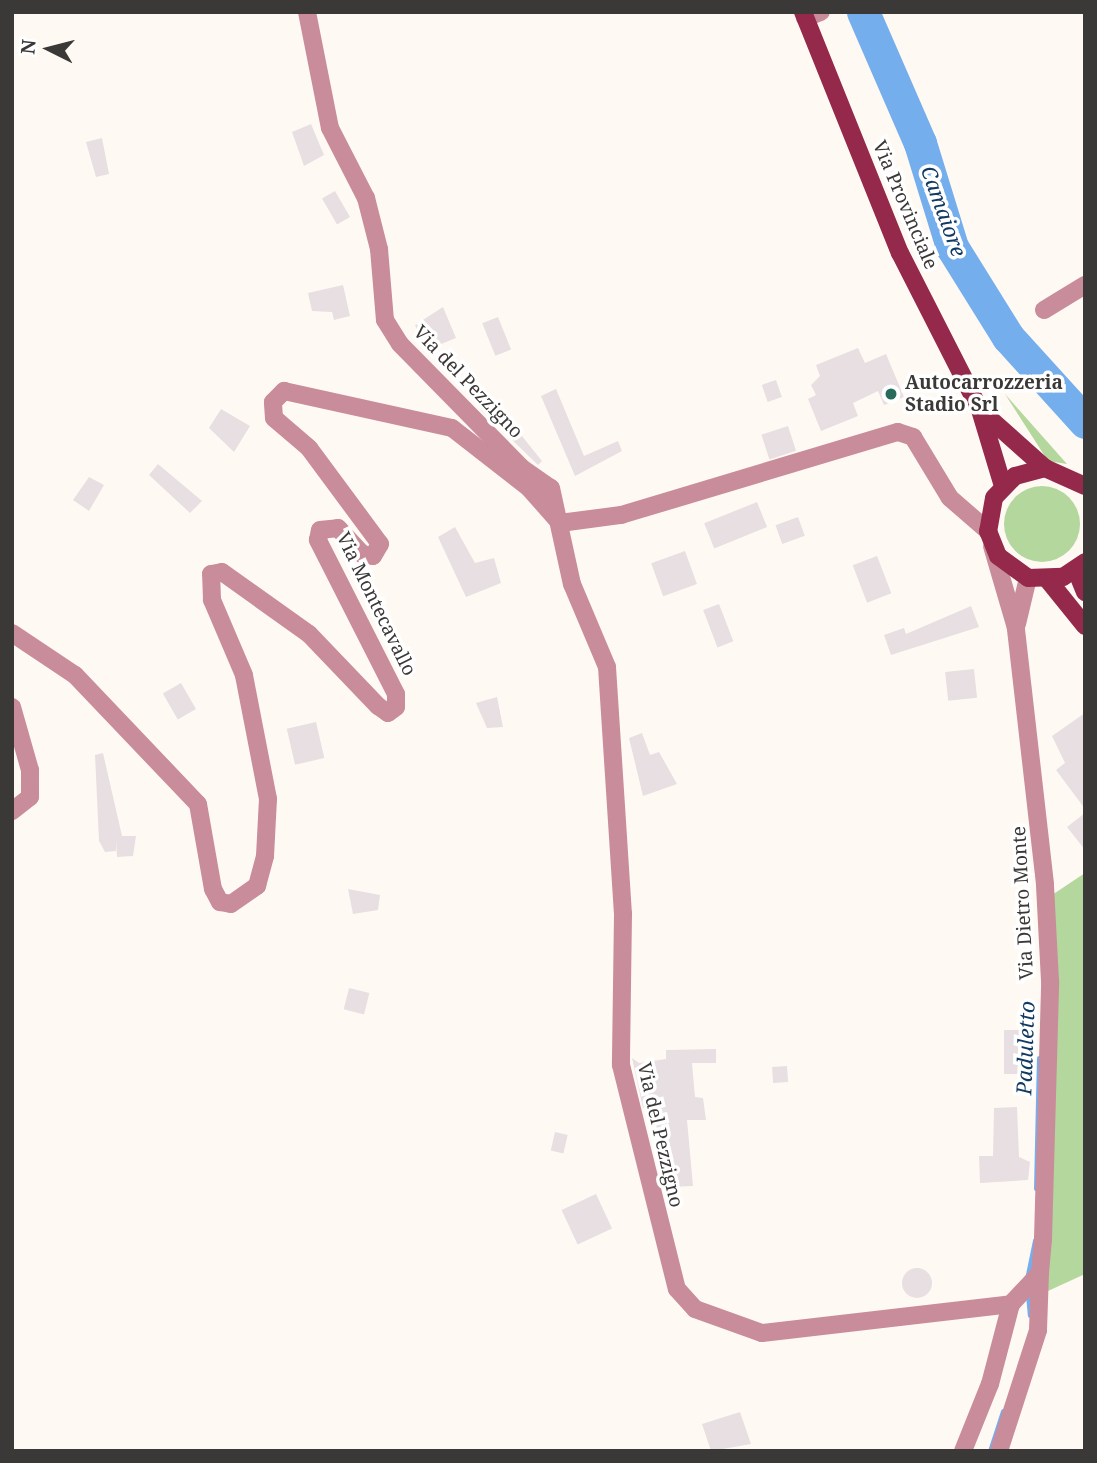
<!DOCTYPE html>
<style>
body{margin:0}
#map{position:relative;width:1097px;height:1463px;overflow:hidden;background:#fff9f3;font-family:"Noto Serif",serif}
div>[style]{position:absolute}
.green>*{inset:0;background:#b3d79d}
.round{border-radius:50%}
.stream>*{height:5px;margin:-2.5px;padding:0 2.5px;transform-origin:2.5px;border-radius:2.5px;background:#75aeed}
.river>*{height:33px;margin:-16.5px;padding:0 16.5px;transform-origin:16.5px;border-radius:16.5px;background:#75aeed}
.building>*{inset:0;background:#e7dfe2;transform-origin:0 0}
.minor>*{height:18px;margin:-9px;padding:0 9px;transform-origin:9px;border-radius:9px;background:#c98c9a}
.major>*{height:18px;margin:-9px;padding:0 9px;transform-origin:9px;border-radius:9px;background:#94294c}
.dots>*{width:19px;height:19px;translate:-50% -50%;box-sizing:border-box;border:4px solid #fff;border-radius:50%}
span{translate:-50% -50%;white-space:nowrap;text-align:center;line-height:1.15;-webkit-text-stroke:7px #fff;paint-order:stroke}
.street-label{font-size:19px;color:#3b3937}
.poi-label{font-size:19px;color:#3b3937;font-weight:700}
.left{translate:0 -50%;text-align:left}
.water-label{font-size:21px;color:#113a62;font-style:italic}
.frame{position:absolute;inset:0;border:14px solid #3b3937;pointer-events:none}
.north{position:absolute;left:14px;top:14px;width:70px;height:70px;-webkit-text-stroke:5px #fff;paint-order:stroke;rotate:276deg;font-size:19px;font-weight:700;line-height:28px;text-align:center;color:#3b3937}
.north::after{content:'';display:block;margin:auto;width:24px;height:32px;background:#3b3937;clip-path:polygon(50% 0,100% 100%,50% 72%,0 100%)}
</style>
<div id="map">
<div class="green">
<div style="clip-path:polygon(1005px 394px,1067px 464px,1048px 461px)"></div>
<div class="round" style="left:1004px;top:486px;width:76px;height:76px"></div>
<div style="clip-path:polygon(1085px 873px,1085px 1274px,1048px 1291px,1046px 899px)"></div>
</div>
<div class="stream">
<div style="left:1036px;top:1188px;width:130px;rotate:-88.7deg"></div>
<div style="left:1026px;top:1284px;width:45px;rotate:-78.4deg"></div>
<div style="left:1028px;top:1294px;width:21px;rotate:85deg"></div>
<div style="left:990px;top:1451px;width:42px;rotate:-72deg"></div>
</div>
<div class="river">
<div style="left:863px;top:12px;width:143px;rotate:66.5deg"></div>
<div style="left:920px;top:143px;width:109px;rotate:72.9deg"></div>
<div style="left:952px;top:247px;width:106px;rotate:58.1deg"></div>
<div style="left:1008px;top:337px;width:115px;rotate:47.8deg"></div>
</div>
<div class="building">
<div style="clip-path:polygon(311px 124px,324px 155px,304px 166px,292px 132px)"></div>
<div style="clip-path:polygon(102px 138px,109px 174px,96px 177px,86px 142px)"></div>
<div style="left:335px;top:191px;width:30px;height:15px;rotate:60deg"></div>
<div style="clip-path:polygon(343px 285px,350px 316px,334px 320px,332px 312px,312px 311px,308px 293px)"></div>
<div style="clip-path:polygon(443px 307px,456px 338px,426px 350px,415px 325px)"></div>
<div style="left:498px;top:317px;width:35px;height:17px;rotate:68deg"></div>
<div style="clip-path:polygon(858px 348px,865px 363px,886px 354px,904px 397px,884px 405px,878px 391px,853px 403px,858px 416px,821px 431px,808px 399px,816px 395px,811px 385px,820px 376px,816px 365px)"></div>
<div style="left:776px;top:380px;width:18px;height:15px;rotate:71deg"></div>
<div style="clip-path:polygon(556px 389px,584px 456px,618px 441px,622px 451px,575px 476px,541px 396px)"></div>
<div style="clip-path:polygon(493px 400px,542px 461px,538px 465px,481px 410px)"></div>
<div style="clip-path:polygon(221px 409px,250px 426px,234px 452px,209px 428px)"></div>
<div style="left:788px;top:426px;width:26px;height:28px;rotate:72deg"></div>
<div style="clip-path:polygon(158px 464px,202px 501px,190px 513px,149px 475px)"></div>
<div style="clip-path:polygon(89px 477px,104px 485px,89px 511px,73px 500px)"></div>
<div style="left:757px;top:502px;width:27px;height:57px;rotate:68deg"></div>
<div style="left:798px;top:517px;width:20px;height:24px;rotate:70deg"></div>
<div style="clip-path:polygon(455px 527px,475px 563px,494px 558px,501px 583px,466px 597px,438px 537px)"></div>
<div style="left:685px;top:551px;width:35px;height:36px;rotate:70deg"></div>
<div style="left:877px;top:556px;width:40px;height:26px;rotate:69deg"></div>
<div style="left:719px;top:604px;width:40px;height:17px;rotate:69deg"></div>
<div style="clip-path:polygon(971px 606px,979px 627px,891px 655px,884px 635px,904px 628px,906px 634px)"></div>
<div style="left:974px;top:669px;width:29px;height:29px;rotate:84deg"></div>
<div style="left:181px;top:683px;width:30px;height:21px;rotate:60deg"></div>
<div style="clip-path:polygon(497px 697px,503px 727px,487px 728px,476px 703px)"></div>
<div style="clip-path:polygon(1085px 713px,1085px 809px,1056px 770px,1065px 763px,1052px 736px)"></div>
<div style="left:316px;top:722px;width:37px;height:30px;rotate:77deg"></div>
<div style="clip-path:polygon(642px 733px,650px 755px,659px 752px,677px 784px,643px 796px,629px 738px)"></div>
<div style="clip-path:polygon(103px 753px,122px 836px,136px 836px,133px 856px,117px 857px,116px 840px,116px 851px,105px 852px,99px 841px,95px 755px)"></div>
<div style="clip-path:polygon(1085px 813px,1085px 850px,1067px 827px)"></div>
<div style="clip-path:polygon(348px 889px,380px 895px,378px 910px,353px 914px)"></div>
<div style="left:349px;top:988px;width:21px;height:22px;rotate:14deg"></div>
<div style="left:1004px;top:1030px;width:26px;height:44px"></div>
<div style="clip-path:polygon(716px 1049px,716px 1063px,692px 1063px,695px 1097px,703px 1098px,706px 1120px,687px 1120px,693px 1186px,671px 1187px,669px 1161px,658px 1162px,651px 1107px,643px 1108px,632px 1058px,639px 1063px,666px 1059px,666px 1050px)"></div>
<div style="left:787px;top:1066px;width:16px;height:15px;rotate:86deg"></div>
<div style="clip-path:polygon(1017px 1107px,1019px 1157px,1030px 1162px,1028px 1180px,980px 1183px,979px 1156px,993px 1156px,994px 1108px)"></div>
<div style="left:555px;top:1132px;width:13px;height:19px;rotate:13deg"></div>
<div style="left:596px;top:1194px;width:38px;height:38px;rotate:65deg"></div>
<div class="round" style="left:902px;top:1268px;width:30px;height:30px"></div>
<div style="clip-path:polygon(740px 1412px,751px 1444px,711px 1451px,702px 1424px)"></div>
</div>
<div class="minor">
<div style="left:307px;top:12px;width:118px;rotate:78.8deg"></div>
<div style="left:330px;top:128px;width:79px;rotate:62.8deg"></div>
<div style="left:366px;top:198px;width:53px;rotate:75.7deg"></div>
<div style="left:379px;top:249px;width:71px;rotate:85.2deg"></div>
<div style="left:385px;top:320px;width:28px;rotate:58deg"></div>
<div style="left:400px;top:344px;width:174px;rotate:45.5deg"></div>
<div style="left:522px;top:468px;width:35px;rotate:35deg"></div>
<div style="left:551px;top:488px;width:98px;rotate:77.7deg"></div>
<div style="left:572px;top:584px;width:90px;rotate:67.1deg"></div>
<div style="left:607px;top:667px;width:248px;rotate:86.3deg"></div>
<div style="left:623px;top:914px;width:151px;rotate:90.8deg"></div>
<div style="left:621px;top:1065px;width:231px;rotate:76deg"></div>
<div style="left:677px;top:1289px;width:27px;rotate:48deg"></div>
<div style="left:695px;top:1309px;width:71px;rotate:19.7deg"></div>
<div style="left:762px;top:1333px;width:251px;rotate:-6.6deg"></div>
<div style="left:805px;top:18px;width:17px;rotate:-21deg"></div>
<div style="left:1044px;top:310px;width:48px;rotate:-31.4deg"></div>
<div style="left:560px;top:523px;width:62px;rotate:-7.5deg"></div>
<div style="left:621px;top:515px;width:289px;rotate:-16.7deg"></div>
<div style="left:898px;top:432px;width:16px;rotate:18deg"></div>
<div style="left:913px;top:437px;width:71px;rotate:58.8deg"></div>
<div style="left:950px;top:498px;width:50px;rotate:41deg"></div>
<div style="left:1017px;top:624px;width:47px;rotate:-76.6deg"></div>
<div style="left:12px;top:633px;width:76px;rotate:33.7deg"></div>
<div style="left:75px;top:675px;width:178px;rotate:46.4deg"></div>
<div style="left:198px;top:804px;width:86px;rotate:80deg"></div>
<div style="left:213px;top:889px;width:15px;rotate:62deg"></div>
<div style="left:220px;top:902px;width:11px;rotate:10deg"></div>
<div style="left:231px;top:904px;width:32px;rotate:-35deg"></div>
<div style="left:257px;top:886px;width:31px;rotate:-75deg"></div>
<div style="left:265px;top:856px;width:57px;rotate:-87deg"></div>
<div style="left:268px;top:799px;width:126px;rotate:-101deg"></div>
<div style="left:244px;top:675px;width:82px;rotate:-113.1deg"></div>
<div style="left:212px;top:600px;width:26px;rotate:-92deg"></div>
<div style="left:211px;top:574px;width:11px;rotate:-10deg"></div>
<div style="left:222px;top:572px;width:107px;rotate:35.5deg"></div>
<div style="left:309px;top:634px;width:100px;rotate:46.2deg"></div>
<div style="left:378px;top:706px;width:12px;rotate:35deg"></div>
<div style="left:388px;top:713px;width:10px;rotate:-37deg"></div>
<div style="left:396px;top:707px;width:13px;rotate:-90deg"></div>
<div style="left:396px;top:694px;width:173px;rotate:-116.9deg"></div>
<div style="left:318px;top:540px;width:10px;rotate:-79deg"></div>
<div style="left:320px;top:530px;width:18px;rotate:-6deg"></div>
<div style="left:338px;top:528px;width:35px;rotate:47deg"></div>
<div style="left:362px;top:554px;width:11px;rotate:10deg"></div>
<div style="left:373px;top:556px;width:14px;rotate:-60deg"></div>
<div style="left:380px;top:544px;width:119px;rotate:-126.5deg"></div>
<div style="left:309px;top:448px;width:46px;rotate:-139.4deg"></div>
<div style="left:274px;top:418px;width:16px;rotate:-94deg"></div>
<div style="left:273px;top:402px;width:16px;rotate:-45deg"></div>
<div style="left:284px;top:391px;width:172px;rotate:12.4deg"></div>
<div style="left:452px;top:428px;width:98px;rotate:37.9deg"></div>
<div style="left:529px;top:488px;width:47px;rotate:48.5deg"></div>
<div style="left:12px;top:707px;width:66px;rotate:74.1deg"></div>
<div style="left:30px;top:770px;width:27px;rotate:90deg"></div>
<div style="left:30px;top:797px;width:23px;rotate:142deg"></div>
<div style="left:963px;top:1451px;width:72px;rotate:-68.1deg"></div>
<div style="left:990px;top:1384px;width:83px;rotate:-75.3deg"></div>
<div style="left:1011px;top:1304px;width:42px;rotate:-46.9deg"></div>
<div style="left:1040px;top:1273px;width:34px;rotate:-85deg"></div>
<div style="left:1043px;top:1239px;width:258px;rotate:-88.4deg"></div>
<div style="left:1050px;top:981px;width:97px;rotate:-93deg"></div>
<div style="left:1045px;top:884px;width:258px;rotate:-96.5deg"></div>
<div style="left:1016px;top:628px;width:85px;rotate:-106.3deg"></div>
<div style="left:999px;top:1451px;width:127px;rotate:-72.1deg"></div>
<div style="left:1038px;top:1330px;width:57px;rotate:-88deg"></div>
</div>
<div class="major">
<div style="left:803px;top:12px;width:260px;rotate:68.1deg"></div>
<div style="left:900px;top:253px;width:176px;rotate:63deg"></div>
<div style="left:980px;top:410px;width:79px;rotate:73.2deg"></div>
<div style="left:980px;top:410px;width:87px;rotate:41.7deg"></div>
<div style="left:1085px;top:486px;width:44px;rotate:-155.8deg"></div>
<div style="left:1045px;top:468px;width:31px;rotate:165deg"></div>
<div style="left:1015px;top:476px;width:30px;rotate:134deg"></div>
<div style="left:994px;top:498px;width:34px;rotate:100deg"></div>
<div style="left:988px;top:531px;width:27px;rotate:68deg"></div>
<div style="left:998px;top:556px;width:37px;rotate:36deg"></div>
<div style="left:1028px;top:578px;width:35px;rotate:-2deg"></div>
<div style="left:1063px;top:577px;width:27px;rotate:-34deg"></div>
<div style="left:1076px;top:570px;width:24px;rotate:68deg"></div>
<div style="left:1048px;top:580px;width:59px;rotate:51.2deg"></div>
</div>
<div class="dots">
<div style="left:891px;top:394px;background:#286b5d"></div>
</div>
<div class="street-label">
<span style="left:905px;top:205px;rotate:67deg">Via Provinciale</span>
<span style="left:468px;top:382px;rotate:46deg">Via del Pezzigno</span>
<span style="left:376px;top:604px;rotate:64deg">Via Montecavallo</span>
<span style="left:1023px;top:903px;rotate:-93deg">Via Dietro Monte</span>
<span style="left:660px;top:1135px;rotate:77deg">Via del Pezzigno</span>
</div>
<div class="poi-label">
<span class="left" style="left:905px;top:394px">Autocarrozzeria<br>Stadio Srl</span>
</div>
<div class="water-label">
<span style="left:944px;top:211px;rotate:70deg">Camaiore</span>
<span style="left:1025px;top:1048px;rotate:-88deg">Paduletto</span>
</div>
<div class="frame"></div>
<div class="north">N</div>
</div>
